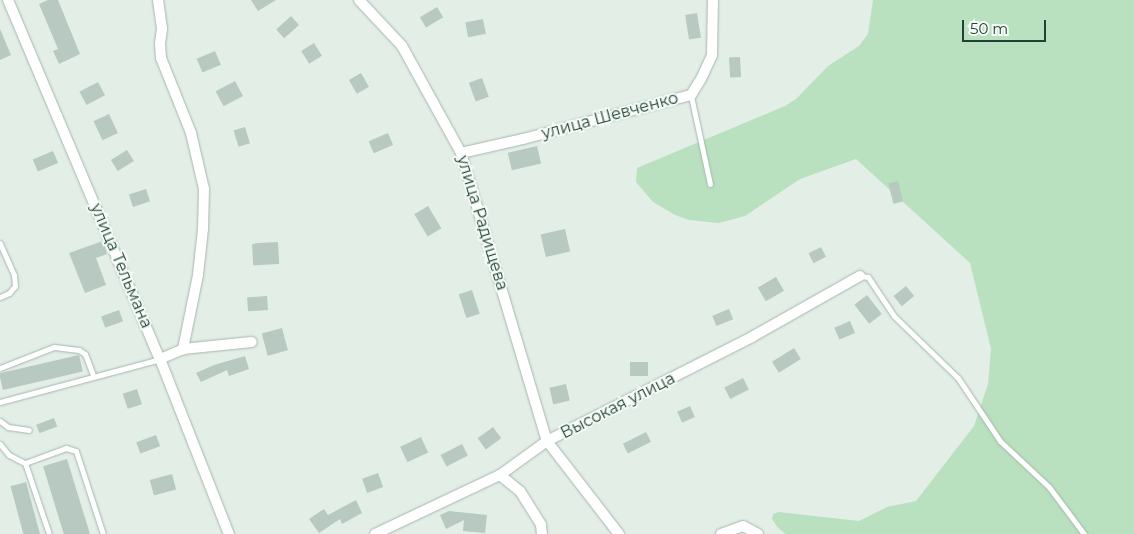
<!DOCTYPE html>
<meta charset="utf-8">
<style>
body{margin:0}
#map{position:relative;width:1134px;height:534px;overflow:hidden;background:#e3eee7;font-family:Montserrat,sans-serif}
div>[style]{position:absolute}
.green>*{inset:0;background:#b9e1bf}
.building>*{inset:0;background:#b7c9c0;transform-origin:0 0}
.roads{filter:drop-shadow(0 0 1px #a5b7ae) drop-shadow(0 0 1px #a5b7ae)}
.lane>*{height:5px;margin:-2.5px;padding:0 2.5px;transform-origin:2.5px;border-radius:2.5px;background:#fff}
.street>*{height:10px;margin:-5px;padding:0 5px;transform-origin:5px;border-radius:5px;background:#fff}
span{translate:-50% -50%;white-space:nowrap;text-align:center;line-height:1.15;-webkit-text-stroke:4px #f4faf6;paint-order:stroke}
.street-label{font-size:16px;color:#204134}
.scale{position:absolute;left:962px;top:20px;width:84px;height:22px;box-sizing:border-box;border:2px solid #204134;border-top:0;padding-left:6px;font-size:15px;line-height:18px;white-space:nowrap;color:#204134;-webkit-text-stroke:4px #f4faf6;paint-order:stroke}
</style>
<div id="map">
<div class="green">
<div style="clip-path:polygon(873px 0,1134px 0,1134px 534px,786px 534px,778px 528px,772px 519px,773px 514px,779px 512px,859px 521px,887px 507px,916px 501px,974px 426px,988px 384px,991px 349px,970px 263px,856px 159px,800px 179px,745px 216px,719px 223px,689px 220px,675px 215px,653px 202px,636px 182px,637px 168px,785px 106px,796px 99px,828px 66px,859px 46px,868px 34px)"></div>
</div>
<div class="building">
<div style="clip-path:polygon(48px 0,58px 0,80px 54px,59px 64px,53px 51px,58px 49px,39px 4px)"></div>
<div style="clip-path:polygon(251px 0,276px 0,258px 11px)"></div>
<div style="left:437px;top:7px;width:12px;height:20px;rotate:59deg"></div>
<div style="left:697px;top:13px;width:25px;height:12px;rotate:81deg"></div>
<div style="left:291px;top:16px;width:12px;height:20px;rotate:48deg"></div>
<div style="left:483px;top:19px;width:15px;height:18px;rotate:79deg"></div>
<div style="clip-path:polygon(0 29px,11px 55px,0 60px)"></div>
<div style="left:314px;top:43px;width:15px;height:15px;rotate:58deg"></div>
<div style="left:215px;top:51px;width:15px;height:20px;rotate:67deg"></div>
<div style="left:740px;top:57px;width:20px;height:11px;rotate:87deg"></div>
<div style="left:361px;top:73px;width:16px;height:14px;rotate:60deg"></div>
<div style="left:482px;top:78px;width:20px;height:14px;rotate:70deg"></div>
<div style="left:235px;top:81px;width:17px;height:22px;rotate:62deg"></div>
<div style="left:98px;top:82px;width:15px;height:21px;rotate:62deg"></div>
<div style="left:109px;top:114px;width:21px;height:17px;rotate:65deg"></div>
<div style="left:245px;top:127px;width:17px;height:12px;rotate:73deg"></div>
<div style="left:388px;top:133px;width:13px;height:21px;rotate:67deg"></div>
<div style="left:537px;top:146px;width:18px;height:30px;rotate:77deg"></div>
<div style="left:127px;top:150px;width:13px;height:19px;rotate:58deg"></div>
<div style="left:53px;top:151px;width:13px;height:22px;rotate:67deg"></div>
<div style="left:898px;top:181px;width:21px;height:10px;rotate:76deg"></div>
<div style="left:146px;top:189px;width:13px;height:18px;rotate:72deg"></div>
<div style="left:428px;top:206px;width:26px;height:16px;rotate:59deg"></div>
<div style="left:565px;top:229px;width:23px;height:25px;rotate:77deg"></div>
<div style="clip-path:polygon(103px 241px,107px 254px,96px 258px,106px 285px,85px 293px,69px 253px)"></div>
<div style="left:278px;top:242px;width:22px;height:26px;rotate:87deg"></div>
<div style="left:821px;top:247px;width:11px;height:14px;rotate:63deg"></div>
<div style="left:776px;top:277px;width:16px;height:21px;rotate:60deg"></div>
<div style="left:906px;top:286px;width:13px;height:16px;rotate:51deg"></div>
<div style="left:472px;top:290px;width:25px;height:14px;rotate:72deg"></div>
<div style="left:867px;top:295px;width:24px;height:16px;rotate:52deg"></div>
<div style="left:267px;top:296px;width:14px;height:20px;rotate:86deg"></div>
<div style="left:729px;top:309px;width:11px;height:18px;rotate:68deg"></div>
<div style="left:119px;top:310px;width:12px;height:19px;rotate:70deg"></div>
<div style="left:850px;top:321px;width:13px;height:17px;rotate:67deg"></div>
<div style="left:282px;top:328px;width:23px;height:21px;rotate:75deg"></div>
<div style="left:794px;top:348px;width:13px;height:26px;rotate:58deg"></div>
<div style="left:79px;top:355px;width:17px;height:82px;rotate:77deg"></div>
<div style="clip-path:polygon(245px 356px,249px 369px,229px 376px,227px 370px,201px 382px,196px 373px,214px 365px)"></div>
<div style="left:648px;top:362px;width:14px;height:18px;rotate:90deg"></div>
<div style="left:743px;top:378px;width:13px;height:21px;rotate:63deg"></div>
<div style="left:566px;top:384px;width:17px;height:17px;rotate:77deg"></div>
<div style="left:137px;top:389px;width:16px;height:15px;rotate:72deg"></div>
<div style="left:690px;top:406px;width:12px;height:14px;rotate:66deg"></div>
<div style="left:54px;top:418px;width:9px;height:19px;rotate:69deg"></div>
<div style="left:493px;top:427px;width:14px;height:19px;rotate:54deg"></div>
<div style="left:646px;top:432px;width:11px;height:26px;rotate:63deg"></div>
<div style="left:156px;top:435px;width:12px;height:21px;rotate:70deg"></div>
<div style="left:421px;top:437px;width:17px;height:23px;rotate:65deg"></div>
<div style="left:462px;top:444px;width:13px;height:24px;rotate:63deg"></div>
<div style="left:67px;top:459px;width:78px;height:25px;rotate:73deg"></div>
<div style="left:378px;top:473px;width:15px;height:17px;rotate:70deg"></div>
<div style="left:172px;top:474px;width:16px;height:23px;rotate:75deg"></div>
<div style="left:26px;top:482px;width:54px;height:16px;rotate:75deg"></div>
<div style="clip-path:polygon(356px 500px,362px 513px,342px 524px,340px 519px,319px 533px,309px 519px,324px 509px,328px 515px)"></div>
<div style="clip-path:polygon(449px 511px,487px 515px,485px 533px,463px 531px,464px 520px,446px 529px,440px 515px)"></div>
</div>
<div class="roads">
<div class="lane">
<div style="left:691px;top:96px;width:90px;rotate:77.8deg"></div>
<div style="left:860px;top:276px;width:8px;rotate:7deg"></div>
<div style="left:868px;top:277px;width:47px;rotate:56.3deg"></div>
<div style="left:894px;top:316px;width:89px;rotate:44.1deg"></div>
<div style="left:958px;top:378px;width:76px;rotate:56.3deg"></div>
<div style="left:1000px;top:441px;width:67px;rotate:43.2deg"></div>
<div style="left:1049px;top:487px;width:59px;rotate:53.3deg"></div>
<div style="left:0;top:297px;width:10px;rotate:-24deg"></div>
<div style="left:9px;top:293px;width:9px;rotate:-49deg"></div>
<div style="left:15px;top:286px;width:11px;rotate:-95deg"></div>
<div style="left:14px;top:275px;width:35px;rotate:-114deg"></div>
<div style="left:0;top:368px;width:58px;rotate:-21.3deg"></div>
<div style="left:54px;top:347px;width:25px;rotate:7deg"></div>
<div style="left:79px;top:350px;width:7px;rotate:34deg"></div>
<div style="left:85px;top:354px;width:22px;rotate:69deg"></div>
<div style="left:0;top:402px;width:166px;rotate:-15deg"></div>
<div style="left:0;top:421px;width:10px;rotate:37deg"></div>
<div style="left:8px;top:427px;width:21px;rotate:8deg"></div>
<div style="left:0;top:444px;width:14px;rotate:51deg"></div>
<div style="left:9px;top:455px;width:18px;rotate:27deg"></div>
<div style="left:25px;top:463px;width:44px;rotate:-20.1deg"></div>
<div style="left:66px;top:448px;width:10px;rotate:17deg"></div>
<div style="left:76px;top:451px;width:87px;rotate:72deg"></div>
<div style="left:25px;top:463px;width:75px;rotate:71.3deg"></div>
</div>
<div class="street">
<div style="left:8px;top:0;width:390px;rotate:67.1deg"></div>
<div style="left:160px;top:359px;width:188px;rotate:68.5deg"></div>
<div style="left:158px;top:0;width:29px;rotate:82deg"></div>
<div style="left:162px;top:29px;width:15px;rotate:98deg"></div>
<div style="left:160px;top:44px;width:14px;rotate:86deg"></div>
<div style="left:161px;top:58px;width:81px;rotate:68.2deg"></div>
<div style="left:191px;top:133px;width:57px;rotate:76.9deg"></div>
<div style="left:204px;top:189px;width:40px;rotate:91.4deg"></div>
<div style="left:203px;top:229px;width:46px;rotate:96.2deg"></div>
<div style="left:198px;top:275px;width:76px;rotate:101.5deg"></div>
<div style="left:359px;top:0;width:63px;rotate:46.9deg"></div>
<div style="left:402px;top:46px;width:122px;rotate:61.1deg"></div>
<div style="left:461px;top:153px;width:301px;rotate:73.4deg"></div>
<div style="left:547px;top:441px;width:118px;rotate:52.3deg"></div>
<div style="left:461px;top:153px;width:64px;rotate:-12.7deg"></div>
<div style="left:523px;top:139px;width:174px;rotate:-14.7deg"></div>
<div style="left:691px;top:95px;width:19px;rotate:-58deg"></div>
<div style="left:701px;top:79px;width:26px;rotate:-65deg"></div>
<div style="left:712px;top:55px;width:55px;rotate:-89deg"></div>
<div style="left:160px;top:359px;width:25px;rotate:-23deg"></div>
<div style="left:183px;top:349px;width:69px;rotate:-5.8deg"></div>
<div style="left:500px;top:475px;width:26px;rotate:39deg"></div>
<div style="left:520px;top:491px;width:40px;rotate:58deg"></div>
<div style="left:541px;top:525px;width:9px;rotate:84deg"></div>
<div style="left:375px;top:534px;width:138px;rotate:-25.3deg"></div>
<div style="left:500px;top:475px;width:58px;rotate:-35.9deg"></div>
<div style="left:547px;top:441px;width:230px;rotate:-26.9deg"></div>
<div style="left:752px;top:337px;width:124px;rotate:-29.5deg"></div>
<div style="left:721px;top:534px;width:23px;rotate:-20deg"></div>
<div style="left:743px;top:526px;width:17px;rotate:28deg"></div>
</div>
</div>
<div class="street-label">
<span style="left:610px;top:116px;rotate:-15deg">улица Шевченко</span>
<span style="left:482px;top:223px;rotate:73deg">улица Радищева</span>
<span style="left:121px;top:266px;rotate:67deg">улица Тельмана</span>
<span style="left:618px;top:406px;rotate:-27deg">Высокая улица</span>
</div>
<div class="scale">50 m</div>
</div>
